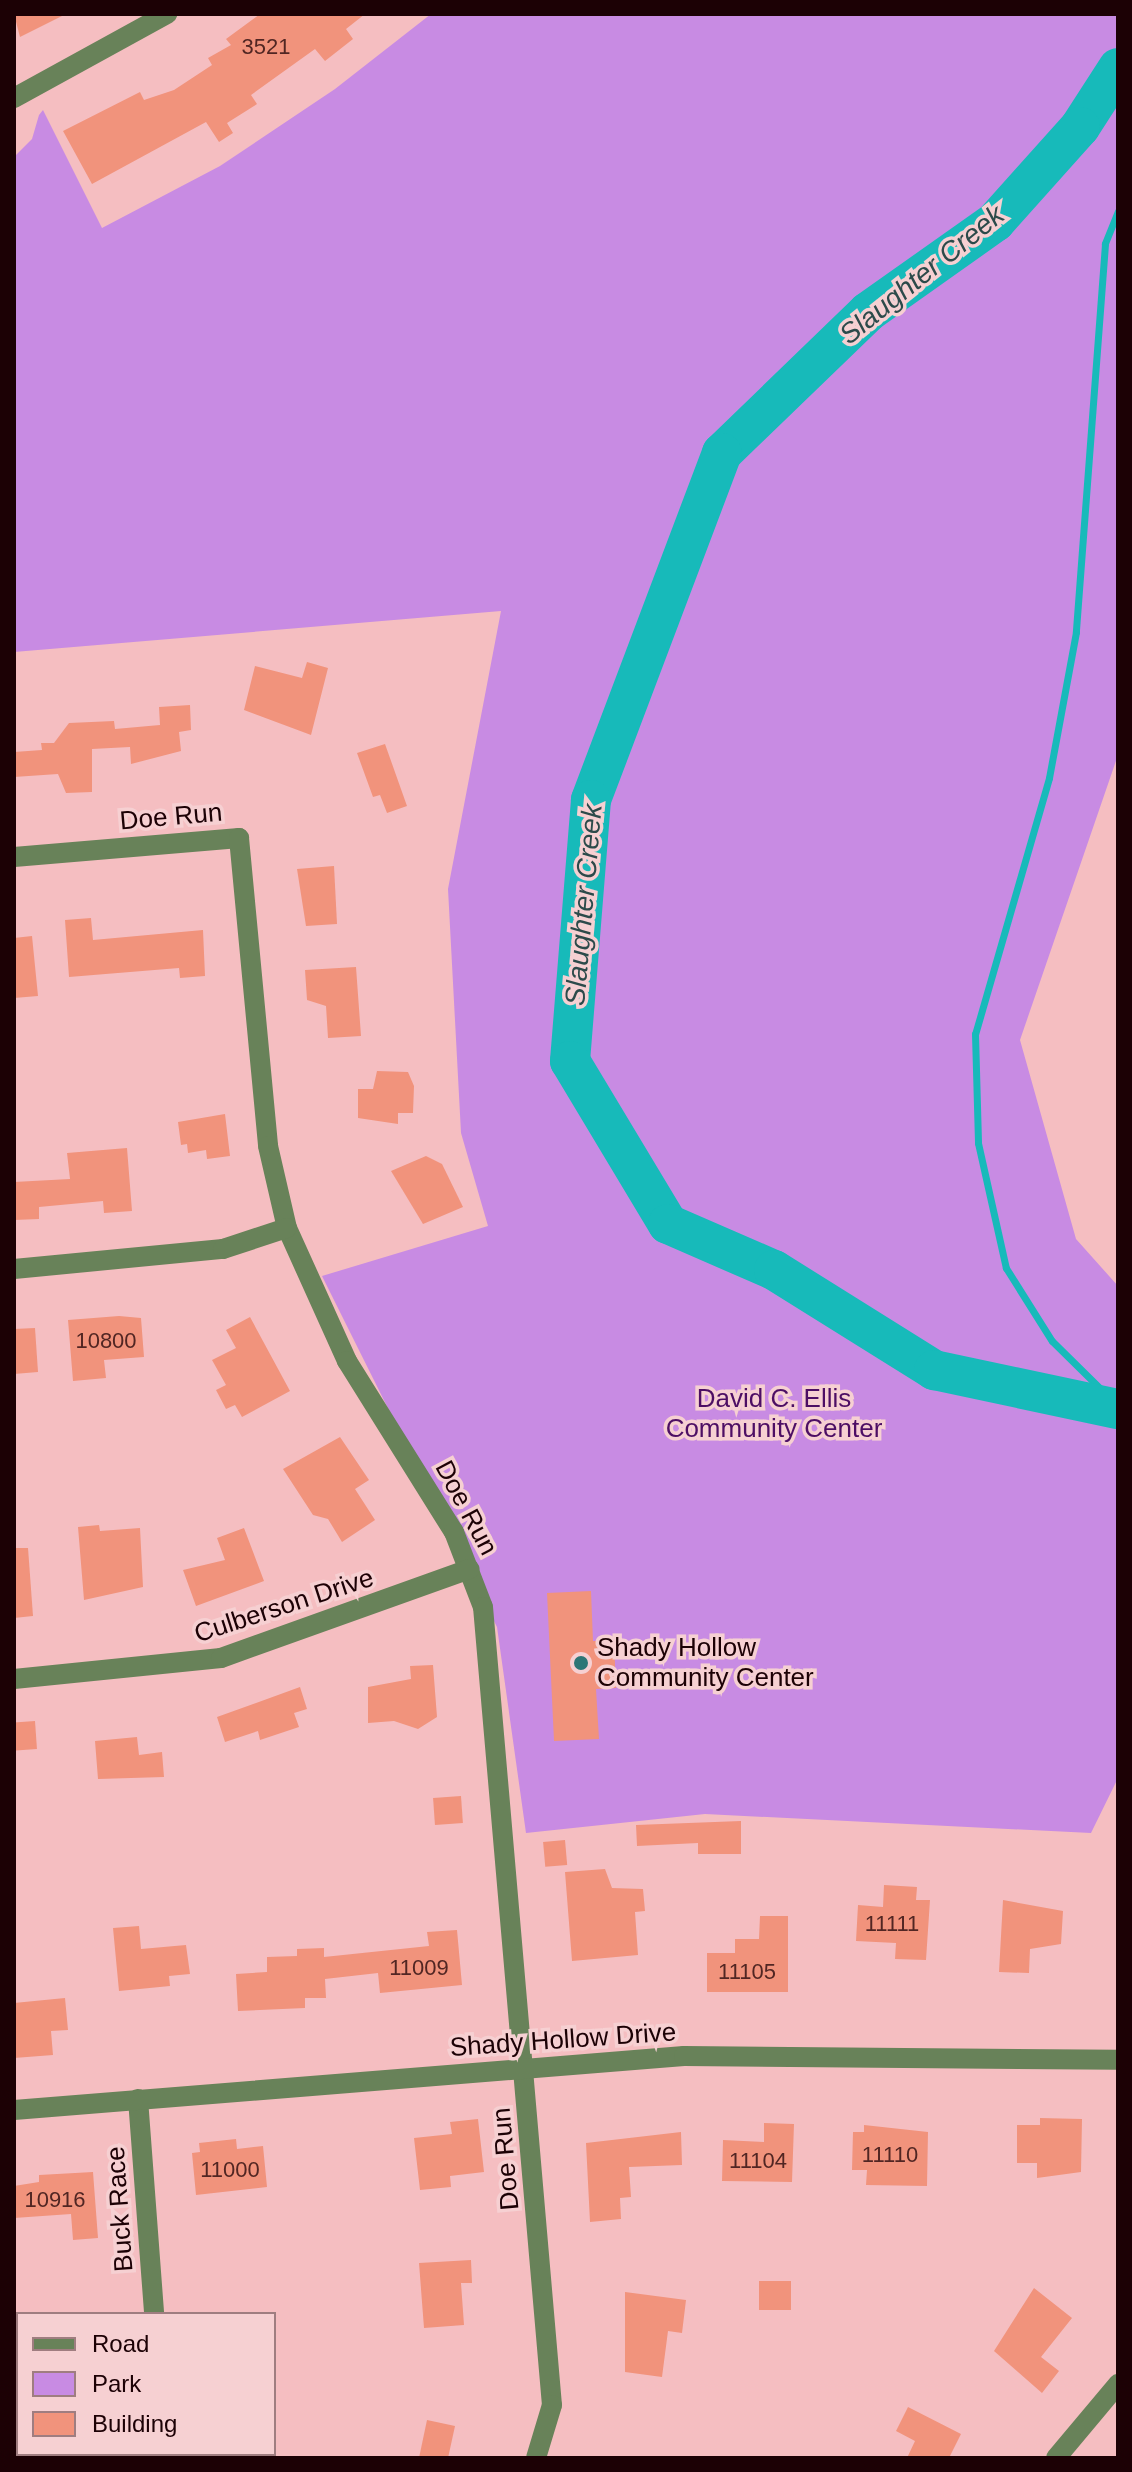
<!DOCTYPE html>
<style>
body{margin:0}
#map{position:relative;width:1132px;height:2472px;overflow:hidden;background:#f5bec1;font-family:Helvetica,sans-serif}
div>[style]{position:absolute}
.green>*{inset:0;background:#c88be3}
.stream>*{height:7px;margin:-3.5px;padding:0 3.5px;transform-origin:3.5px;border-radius:3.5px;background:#17baba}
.river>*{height:40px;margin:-20px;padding:0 20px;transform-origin:20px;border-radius:20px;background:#17baba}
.building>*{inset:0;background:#f1937c;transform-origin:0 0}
.street>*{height:20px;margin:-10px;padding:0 10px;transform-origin:10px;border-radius:10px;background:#688259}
.dots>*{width:22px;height:22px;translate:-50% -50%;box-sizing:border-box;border:4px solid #f6d0d2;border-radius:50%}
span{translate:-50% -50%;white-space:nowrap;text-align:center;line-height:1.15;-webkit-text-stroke:7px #f6d0d2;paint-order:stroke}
.number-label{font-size:22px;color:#512623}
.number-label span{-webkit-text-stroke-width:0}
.street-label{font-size:26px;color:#1c0105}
.park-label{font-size:26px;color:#4d0e64}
.poi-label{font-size:26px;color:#1c0105}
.left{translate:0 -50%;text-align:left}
.water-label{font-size:28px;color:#2c4a4a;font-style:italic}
.frame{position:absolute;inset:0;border:16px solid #1c0105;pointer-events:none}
.legend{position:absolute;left:16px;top:2312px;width:260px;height:144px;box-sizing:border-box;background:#f6d0d2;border:2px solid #9f7d80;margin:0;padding:10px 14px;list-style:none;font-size:24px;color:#1c0105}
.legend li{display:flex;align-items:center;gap:16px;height:40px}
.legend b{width:40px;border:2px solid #9f7d80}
</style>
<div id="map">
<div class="green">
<div style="clip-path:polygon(431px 14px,1118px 14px,1118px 755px,1020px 1040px,1076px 1239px,1118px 1286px,1118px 1778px,1091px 1833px,705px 1814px,526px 1833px,497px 1627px,322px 1276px,488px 1226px,461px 1133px,448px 889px,501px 611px,14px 652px,14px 157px,32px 139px,39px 115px,43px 110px,102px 228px,220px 166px,335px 89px)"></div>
</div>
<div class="stream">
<div style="left:1118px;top:211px;width:35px;rotate:112deg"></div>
<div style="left:1105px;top:244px;width:389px;rotate:94.3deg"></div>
<div style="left:1076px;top:632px;width:148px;rotate:100.5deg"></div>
<div style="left:1049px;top:778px;width:266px;rotate:106.1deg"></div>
<div style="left:975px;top:1034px;width:109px;rotate:88.4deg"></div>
<div style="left:978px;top:1143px;width:128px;rotate:77.4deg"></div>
<div style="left:1006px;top:1268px;width:86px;rotate:57.8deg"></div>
<div style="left:1052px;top:1341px;width:93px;rotate:44.6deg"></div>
</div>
<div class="river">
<div style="left:1118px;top:68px;width:70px;rotate:122.8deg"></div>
<div style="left:1080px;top:127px;width:127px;rotate:131.8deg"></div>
<div style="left:995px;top:222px;width:156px;rotate:144.7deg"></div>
<div style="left:868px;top:312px;width:203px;rotate:136deg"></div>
<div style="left:722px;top:453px;width:371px;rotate:110.7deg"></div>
<div style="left:591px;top:800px;width:262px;rotate:94.6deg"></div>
<div style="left:570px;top:1061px;width:190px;rotate:59deg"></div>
<div style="left:668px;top:1224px;width:116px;rotate:23.5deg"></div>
<div style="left:774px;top:1270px;width:189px;rotate:32deg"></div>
<div style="left:934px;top:1370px;width:188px;rotate:12deg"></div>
</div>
<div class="building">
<div style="clip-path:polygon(14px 14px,66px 14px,20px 37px)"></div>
<div style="clip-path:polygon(260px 14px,365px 14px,346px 29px,353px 39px,325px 61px,315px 49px,251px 95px,257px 104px,227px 123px,233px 133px,219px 142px,206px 122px,92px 184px,63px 131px,140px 92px,144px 100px,174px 90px,212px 65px,208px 58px,231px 45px,226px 39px)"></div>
<div style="clip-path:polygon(307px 662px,328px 668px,311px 735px,244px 710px,255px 666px,302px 678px)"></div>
<div style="clip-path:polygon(190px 705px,191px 730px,179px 732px,181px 751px,131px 764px,130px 747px,92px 749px,92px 792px,66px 793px,58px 774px,14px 777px,14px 752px,42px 750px,41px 743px,54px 743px,69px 723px,114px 721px,115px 729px,160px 725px,159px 707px)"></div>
<div style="clip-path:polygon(385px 744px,407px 806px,387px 813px,380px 795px,373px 797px,357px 753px)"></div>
<div style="clip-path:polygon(334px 866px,337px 924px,306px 926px,297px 869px)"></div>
<div style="clip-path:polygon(91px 918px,93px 940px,203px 930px,205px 976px,180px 978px,179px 968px,69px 977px,65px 920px)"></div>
<div style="clip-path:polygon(32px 936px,38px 996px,14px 998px,14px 938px)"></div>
<div style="clip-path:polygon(356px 967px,361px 1036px,328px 1038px,326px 1006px,307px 1000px,305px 970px)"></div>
<div style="clip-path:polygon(377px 1071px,408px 1072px,414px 1086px,413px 1113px,398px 1113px,398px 1124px,358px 1118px,358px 1089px,373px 1089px)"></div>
<div style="clip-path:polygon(225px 1114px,230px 1156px,207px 1159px,206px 1150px,188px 1153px,187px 1144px,181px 1145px,178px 1122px)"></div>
<div style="clip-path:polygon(127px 1148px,132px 1211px,104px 1213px,103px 1201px,39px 1207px,39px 1219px,14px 1220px,14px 1182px,70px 1179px,67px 1153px)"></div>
<div style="clip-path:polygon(426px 1156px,442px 1164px,463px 1207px,423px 1224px,391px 1171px)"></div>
<div style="clip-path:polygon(119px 1316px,141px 1318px,144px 1357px,104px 1360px,106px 1378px,73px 1381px,68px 1320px)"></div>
<div style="clip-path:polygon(250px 1317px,290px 1391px,242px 1417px,235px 1405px,226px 1409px,216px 1390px,226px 1385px,212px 1360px,236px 1348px,226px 1330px)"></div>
<div style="clip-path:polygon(35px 1328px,38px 1372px,14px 1374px,14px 1329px)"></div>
<div style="clip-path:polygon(340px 1437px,369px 1480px,355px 1489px,375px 1520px,342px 1542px,328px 1519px,313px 1515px,283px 1469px)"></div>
<div style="clip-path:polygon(99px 1525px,100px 1531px,140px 1528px,143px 1587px,84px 1600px,78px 1527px)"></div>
<div style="clip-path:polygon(244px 1528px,264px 1581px,196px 1606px,183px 1570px,225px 1560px,217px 1538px)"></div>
<div style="clip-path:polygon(14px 1548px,28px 1548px,33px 1616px,14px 1618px)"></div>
<div style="clip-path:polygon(591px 1591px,593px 1641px,614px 1640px,616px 1688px,596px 1689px,599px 1739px,554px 1741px,547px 1593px)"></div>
<div style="clip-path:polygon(433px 1665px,437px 1717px,418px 1729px,394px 1721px,368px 1723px,368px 1687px,411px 1679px,410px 1666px)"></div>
<div style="clip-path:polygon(300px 1687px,307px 1709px,294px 1713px,299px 1727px,260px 1740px,258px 1731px,225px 1742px,217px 1717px)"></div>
<div style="left:35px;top:1721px;width:28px;height:21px;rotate:86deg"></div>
<div style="clip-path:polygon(137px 1737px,139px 1755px,162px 1752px,164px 1777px,98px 1779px,95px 1741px)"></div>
<div style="left:461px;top:1796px;width:27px;height:28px;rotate:86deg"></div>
<div style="clip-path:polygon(741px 1821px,741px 1854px,698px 1854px,698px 1843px,637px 1846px,636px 1825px)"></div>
<div style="left:565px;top:1840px;width:25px;height:22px;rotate:85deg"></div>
<div style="clip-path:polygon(605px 1869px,612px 1888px,643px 1889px,645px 1911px,635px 1912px,638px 1955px,572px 1961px,565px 1872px)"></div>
<div style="clip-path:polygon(884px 1885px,917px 1887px,916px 1900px,930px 1900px,926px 1960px,895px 1959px,896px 1943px,856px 1941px,858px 1905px,883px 1907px)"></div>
<div style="clip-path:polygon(1003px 1900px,1063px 1911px,1061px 1944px,1030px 1949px,1029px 1973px,999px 1972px)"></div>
<div style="clip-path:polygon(760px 1916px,788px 1916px,788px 1992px,707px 1992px,707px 1953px,735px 1953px,735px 1939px,759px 1939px)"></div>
<div style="clip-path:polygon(139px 1926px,141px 1949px,186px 1945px,190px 1974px,169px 1976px,170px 1986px,119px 1991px,113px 1928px)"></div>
<div style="clip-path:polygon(457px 1930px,462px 1985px,380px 1993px,378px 1973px,325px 1979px,326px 1998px,305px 1998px,305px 2008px,238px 2011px,236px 1974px,267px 1972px,267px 1957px,297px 1956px,297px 1949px,324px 1948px,324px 1957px,429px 1946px,427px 1932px)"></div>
<div style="clip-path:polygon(65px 1998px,68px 2030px,51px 2031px,53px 2055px,14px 2058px,14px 2003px)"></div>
<div style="clip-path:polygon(1040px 2118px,1082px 2119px,1081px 2172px,1037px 2178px,1037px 2163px,1017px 2163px,1017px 2125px,1040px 2125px)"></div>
<div style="clip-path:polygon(478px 2119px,484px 2172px,450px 2176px,451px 2187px,420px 2190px,414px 2138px,452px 2134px,450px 2122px)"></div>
<div style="clip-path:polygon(764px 2123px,794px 2124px,792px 2182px,722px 2181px,723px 2140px,764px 2142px)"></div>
<div style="clip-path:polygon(864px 2125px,928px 2132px,927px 2186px,866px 2185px,867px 2170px,852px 2170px,853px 2132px,864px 2132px)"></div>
<div style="clip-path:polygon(681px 2132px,682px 2165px,629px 2167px,631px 2197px,620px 2198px,621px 2219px,590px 2222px,586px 2143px)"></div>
<div style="clip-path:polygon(236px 2139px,237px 2149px,263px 2146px,267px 2187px,196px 2195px,192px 2153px,200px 2152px,199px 2143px)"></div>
<div style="clip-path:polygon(93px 2172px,98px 2238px,73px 2240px,71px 2214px,14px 2218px,14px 2186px,39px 2182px,39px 2175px)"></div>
<div style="clip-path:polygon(471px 2260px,472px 2283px,461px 2283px,464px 2325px,424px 2328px,419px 2263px)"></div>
<div style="left:759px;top:2281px;width:32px;height:29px"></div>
<div style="clip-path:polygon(1034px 2288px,1072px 2318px,1041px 2357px,1059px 2371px,1042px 2393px,994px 2351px)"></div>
<div style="clip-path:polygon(625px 2292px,686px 2300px,682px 2333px,668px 2331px,662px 2377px,625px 2372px)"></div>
<div style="clip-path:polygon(908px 2407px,961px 2434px,949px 2458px,907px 2458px,915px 2441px,896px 2431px)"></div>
<div style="clip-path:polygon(427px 2420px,455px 2426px,448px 2458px,419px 2458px)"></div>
</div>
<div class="street">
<div style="left:14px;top:98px;width:175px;rotate:-28.8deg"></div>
<div style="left:14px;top:857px;width:226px;rotate:-4.8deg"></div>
<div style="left:239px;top:838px;width:309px;rotate:84.6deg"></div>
<div style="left:268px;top:1146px;width:84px;rotate:77deg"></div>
<div style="left:287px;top:1228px;width:146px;rotate:65.7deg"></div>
<div style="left:347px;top:1361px;width:202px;rotate:58deg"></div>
<div style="left:454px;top:1532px;width:80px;rotate:68.9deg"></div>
<div style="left:483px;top:1607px;width:801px;rotate:85.06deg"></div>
<div style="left:552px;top:2405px;width:55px;rotate:106.8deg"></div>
<div style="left:14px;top:1269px;width:210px;rotate:-5.5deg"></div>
<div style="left:223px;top:1249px;width:67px;rotate:-18.2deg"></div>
<div style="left:14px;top:1679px;width:208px;rotate:-5.8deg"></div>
<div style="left:221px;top:1658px;width:264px;rotate:-19.7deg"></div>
<div style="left:138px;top:2099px;width:216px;rotate:85.7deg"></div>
<div style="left:14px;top:2110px;width:672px;rotate:-4.61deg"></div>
<div style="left:684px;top:2056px;width:434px;rotate:0.5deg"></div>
<div style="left:162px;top:2454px;width:4px;rotate:90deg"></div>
<div style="left:1056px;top:2458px;width:97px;rotate:-50deg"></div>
</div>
<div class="dots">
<div style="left:581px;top:1663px;background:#2d7676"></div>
</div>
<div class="number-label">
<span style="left:266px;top:47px">3521</span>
<span style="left:106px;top:1341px">10800</span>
<span style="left:892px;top:1924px">11111</span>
<span style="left:419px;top:1968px">11009</span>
<span style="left:747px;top:1972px">11105</span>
<span style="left:890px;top:2155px">11110</span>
<span style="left:758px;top:2161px">11104</span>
<span style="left:230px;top:2170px">11000</span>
<span style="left:55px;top:2200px">10916</span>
</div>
<div class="street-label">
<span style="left:171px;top:817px;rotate:-5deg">Doe Run</span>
<span style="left:466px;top:1508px;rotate:62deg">Doe Run</span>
<span style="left:284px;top:1606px;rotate:-18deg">Culberson Drive</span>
<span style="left:563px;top:2040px;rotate:-4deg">Shady Hollow Drive</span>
<span style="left:506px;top:2159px;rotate:-95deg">Doe Run</span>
<span style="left:120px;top:2209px;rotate:-94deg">Buck Race</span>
</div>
<div class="park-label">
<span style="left:774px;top:1414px">David C. Ellis<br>Community Center</span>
</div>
<div class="poi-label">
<span class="left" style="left:597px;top:1663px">Shady Hollow<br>Community Center</span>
</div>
<div class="water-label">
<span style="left:922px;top:275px;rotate:-39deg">Slaughter Creek</span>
<span style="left:584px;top:905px;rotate:-85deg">Slaughter Creek</span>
</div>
<div class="frame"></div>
<ul class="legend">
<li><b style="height:10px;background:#688259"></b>Road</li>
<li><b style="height:22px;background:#c88be3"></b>Park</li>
<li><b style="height:22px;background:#f1937c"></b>Building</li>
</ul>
</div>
